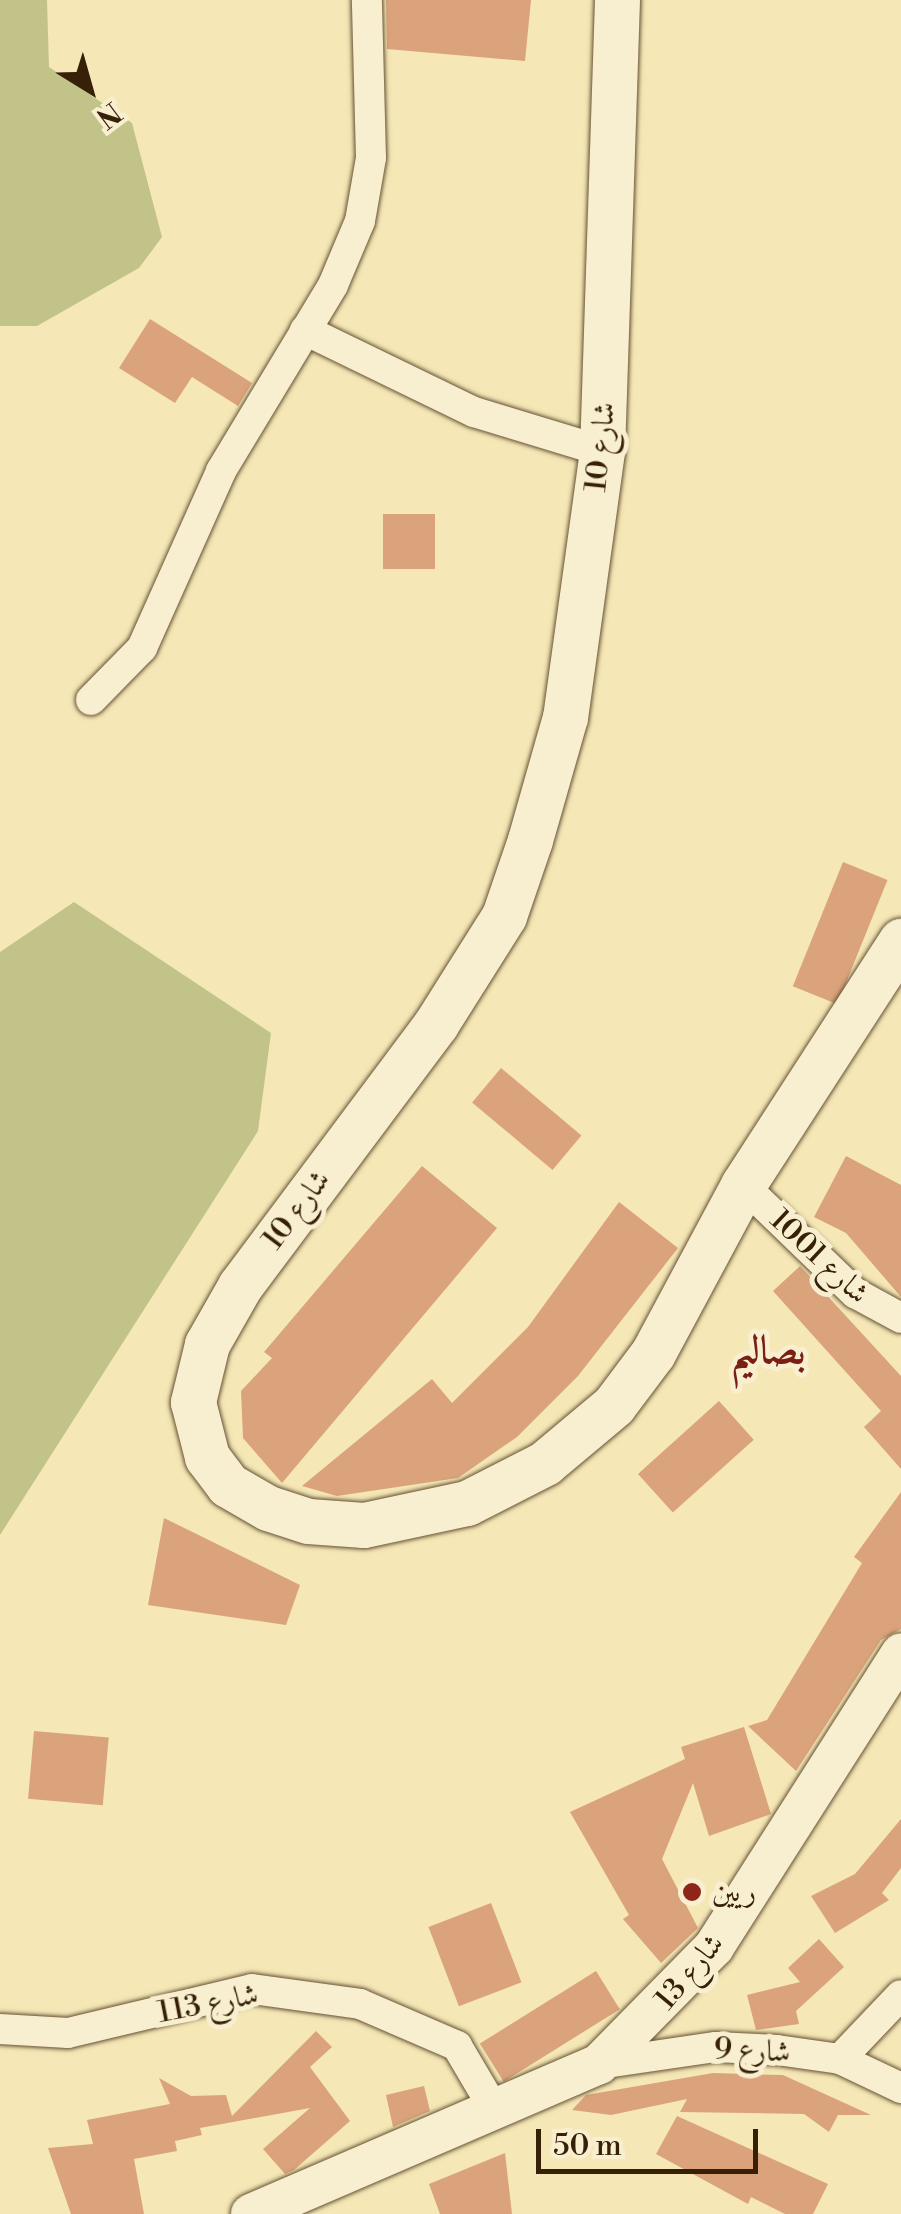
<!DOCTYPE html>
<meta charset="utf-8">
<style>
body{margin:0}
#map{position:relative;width:901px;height:2214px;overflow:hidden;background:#f5e7b6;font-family:"Libre Bodoni",Amiri,serif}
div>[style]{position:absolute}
.green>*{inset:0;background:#c2c389}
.building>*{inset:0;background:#dba37c;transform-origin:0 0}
.roads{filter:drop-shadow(0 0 2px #665234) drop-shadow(0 0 2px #665234)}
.minor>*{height:30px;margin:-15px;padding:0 15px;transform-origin:15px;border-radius:15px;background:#f8efd0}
.tertiary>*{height:40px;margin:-20px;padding:0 20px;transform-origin:20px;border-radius:20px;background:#f8efd0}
.secondary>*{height:45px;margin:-22.5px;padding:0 22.5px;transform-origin:22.5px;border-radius:22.5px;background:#f8efd0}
.dots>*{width:28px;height:28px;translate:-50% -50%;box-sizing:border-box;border:5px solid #f8efd0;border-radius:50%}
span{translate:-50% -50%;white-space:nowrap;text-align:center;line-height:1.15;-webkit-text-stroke:10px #f8efd0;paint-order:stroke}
.street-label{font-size:30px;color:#372008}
.poi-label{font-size:30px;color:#372008}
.left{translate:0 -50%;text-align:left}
.district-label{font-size:40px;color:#7a1f14;font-weight:700}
.north{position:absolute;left:40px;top:40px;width:100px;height:100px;-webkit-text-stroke:8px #f8efd0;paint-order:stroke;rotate:143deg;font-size:28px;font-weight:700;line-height:40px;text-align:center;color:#372008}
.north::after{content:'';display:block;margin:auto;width:35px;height:45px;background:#372008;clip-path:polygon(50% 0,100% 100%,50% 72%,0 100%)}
.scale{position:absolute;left:536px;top:2129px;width:222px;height:45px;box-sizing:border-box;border:5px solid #372008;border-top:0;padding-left:12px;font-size:30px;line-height:35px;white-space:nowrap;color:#372008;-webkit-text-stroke:8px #f8efd0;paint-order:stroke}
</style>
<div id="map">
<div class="green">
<div style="clip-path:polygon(0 0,47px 0,49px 67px,132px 123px,162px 237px,139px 268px,37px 326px,0 326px)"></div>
<div style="clip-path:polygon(74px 902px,271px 1033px,258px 1131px,0 1535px,0 952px)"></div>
</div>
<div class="building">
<div style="clip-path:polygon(386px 0,531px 0,525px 61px,387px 49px)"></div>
<div style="clip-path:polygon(150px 319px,252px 383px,238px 406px,192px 377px,175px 403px,119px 368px)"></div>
<div style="left:435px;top:514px;width:55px;height:52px;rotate:90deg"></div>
<div style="left:843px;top:862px;width:48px;height:134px;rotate:22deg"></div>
<div style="left:501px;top:1068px;width:105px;height:45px;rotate:40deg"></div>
<div style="clip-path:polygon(846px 1156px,901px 1185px,901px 1297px,846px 1233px,814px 1217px)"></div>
<div style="clip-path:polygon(422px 1166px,497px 1228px,282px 1483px,243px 1438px,241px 1391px,272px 1358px,264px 1352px)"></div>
<div style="clip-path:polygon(619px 1202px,678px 1248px,578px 1376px,517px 1437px,458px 1478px,337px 1496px,302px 1486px,432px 1379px,452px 1403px,528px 1327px)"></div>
<div style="clip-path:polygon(800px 1266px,901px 1376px,901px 1469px,864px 1427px,881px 1411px,773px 1291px)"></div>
<div style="left:719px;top:1401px;width:52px;height:109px;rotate:48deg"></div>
<div style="clip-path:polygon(901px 1492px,901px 1629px,881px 1640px,796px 1771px,748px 1726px,767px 1720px,862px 1563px,854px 1557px)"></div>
<div style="clip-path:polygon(164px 1518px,300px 1585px,286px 1625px,148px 1605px)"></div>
<div style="clip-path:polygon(744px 1727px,771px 1814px,709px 1836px,693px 1783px,662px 1859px,698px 1928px,661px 1963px,623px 1919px,629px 1915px,570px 1812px,685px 1759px,681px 1747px)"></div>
<div style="left:34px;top:1731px;width:75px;height:68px;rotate:5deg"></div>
<div style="clip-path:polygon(901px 1819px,901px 1868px,882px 1893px,889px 1900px,835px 1933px,811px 1896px,855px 1874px)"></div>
<div style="left:491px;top:1903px;width:85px;height:67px;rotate:69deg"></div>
<div style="clip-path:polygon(819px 1939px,844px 1967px,796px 2011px,799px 2024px,756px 2030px,747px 1995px,800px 1982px,788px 1968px)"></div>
<div style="left:596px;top:1971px;width:45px;height:137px;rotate:58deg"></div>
<div style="clip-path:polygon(316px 2031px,332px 2047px,310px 2067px,350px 2121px,294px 2170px,285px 2174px,263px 2149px,310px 2108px,200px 2128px,202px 2135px,175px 2141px,177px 2151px,134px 2159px,144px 2214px,71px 2214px,48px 2148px,93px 2144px,87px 2120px,170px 2104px,159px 2078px,191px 2096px,226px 2095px,232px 2116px)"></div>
<div style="clip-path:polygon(713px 2073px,783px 2075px,871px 2115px,838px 2115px,829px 2132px,804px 2114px,680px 2112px,687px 2099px,611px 2115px,572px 2110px,586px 2095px)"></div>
<div style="clip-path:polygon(424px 2086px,430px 2111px,393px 2127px,386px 2095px)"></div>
<div style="clip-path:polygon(677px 2116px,828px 2184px,813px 2214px,785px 2214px,751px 2197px,748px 2204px,656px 2154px)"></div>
<div style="clip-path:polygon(505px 2153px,512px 2214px,440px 2214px,429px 2184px)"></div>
</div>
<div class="roads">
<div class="minor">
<div style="left:305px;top:330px;width:188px;rotate:25.9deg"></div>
<div style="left:474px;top:412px;width:134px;rotate:16.9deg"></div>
<div style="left:91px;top:700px;width:73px;rotate:-45.6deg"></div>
<div style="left:142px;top:648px;width:194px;rotate:-65.9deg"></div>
<div style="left:221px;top:471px;width:217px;rotate:-58.9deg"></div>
<div style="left:333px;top:285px;width:69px;rotate:-67.1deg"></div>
<div style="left:360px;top:221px;width:64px;rotate:-80.1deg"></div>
<div style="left:371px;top:158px;width:158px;rotate:-91.5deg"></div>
<div style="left:743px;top:1185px;width:156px;rotate:44deg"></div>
<div style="left:855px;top:1293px;width:52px;rotate:28.5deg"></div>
<div style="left:0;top:2029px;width:68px;rotate:3.4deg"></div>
<div style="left:68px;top:2033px;width:189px;rotate:-13.4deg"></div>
<div style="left:252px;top:1989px;width:109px;rotate:7.9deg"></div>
<div style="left:360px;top:2004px;width:106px;rotate:23.4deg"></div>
<div style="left:457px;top:2046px;width:71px;rotate:59.5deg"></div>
<div style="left:840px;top:2059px;width:88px;rotate:-46.4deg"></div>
<div style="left:599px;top:2064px;width:118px;rotate:-8.3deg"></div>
<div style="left:716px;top:2047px;width:61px;rotate:2.8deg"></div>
<div style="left:777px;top:2050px;width:64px;rotate:8.1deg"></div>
<div style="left:840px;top:2059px;width:68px;rotate:25.4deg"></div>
</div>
<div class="tertiary">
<div style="left:251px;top:2214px;width:379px;rotate:-23.3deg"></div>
<div style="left:599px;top:2064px;width:164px;rotate:-45.5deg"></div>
<div style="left:714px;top:1947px;width:348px;rotate:-57.5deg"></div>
</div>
<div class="secondary">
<div style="left:617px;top:0;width:451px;rotate:91.9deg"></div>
<div style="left:602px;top:451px;width:269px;rotate:97.9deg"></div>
<div style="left:565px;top:717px;width:128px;rotate:105.9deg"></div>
<div style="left:530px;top:840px;width:80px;rotate:108.9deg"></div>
<div style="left:504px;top:916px;width:128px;rotate:122.2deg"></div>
<div style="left:436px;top:1024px;width:327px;rotate:126.8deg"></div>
<div style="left:240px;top:1286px;width:67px;rotate:119.6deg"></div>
<div style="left:207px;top:1344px;width:60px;rotate:103.6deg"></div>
<div style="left:193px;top:1402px;width:57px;rotate:75.7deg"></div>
<div style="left:207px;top:1457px;width:35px;rotate:53deg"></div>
<div style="left:228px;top:1485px;width:46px;rotate:29.9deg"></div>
<div style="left:268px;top:1508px;width:42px;rotate:18deg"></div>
<div style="left:308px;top:1521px;width:56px;rotate:4.1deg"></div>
<div style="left:364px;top:1525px;width:105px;rotate:-12.1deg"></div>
<div style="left:467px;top:1503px;width:88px;rotate:-27.1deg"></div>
<div style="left:545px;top:1463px;width:90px;rotate:-40deg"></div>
<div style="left:614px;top:1405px;width:65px;rotate:-53.1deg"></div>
<div style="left:653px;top:1353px;width:191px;rotate:-61.8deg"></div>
<div style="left:743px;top:1185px;width:291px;rotate:-57.1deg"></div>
</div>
</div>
<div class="dots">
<div style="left:692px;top:1892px;background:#8f2418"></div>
</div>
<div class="street-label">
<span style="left:601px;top:447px;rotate:-84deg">شارع 10</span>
<span style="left:297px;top:1210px;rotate:-53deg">شارع 10</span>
<span style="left:819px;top:1257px;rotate:43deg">شارع 1001</span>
<span style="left:690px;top:1972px;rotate:-50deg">شارع 13</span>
<span style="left:208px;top:2004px;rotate:-11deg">شارع 113</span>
<span style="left:752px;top:2051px;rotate:3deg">شارع 9</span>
</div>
<div class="poi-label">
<span class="left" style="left:712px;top:1892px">ريين</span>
</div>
<div class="district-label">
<span style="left:768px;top:1351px">بصاليم</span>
</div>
<div class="north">N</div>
<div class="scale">50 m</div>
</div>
